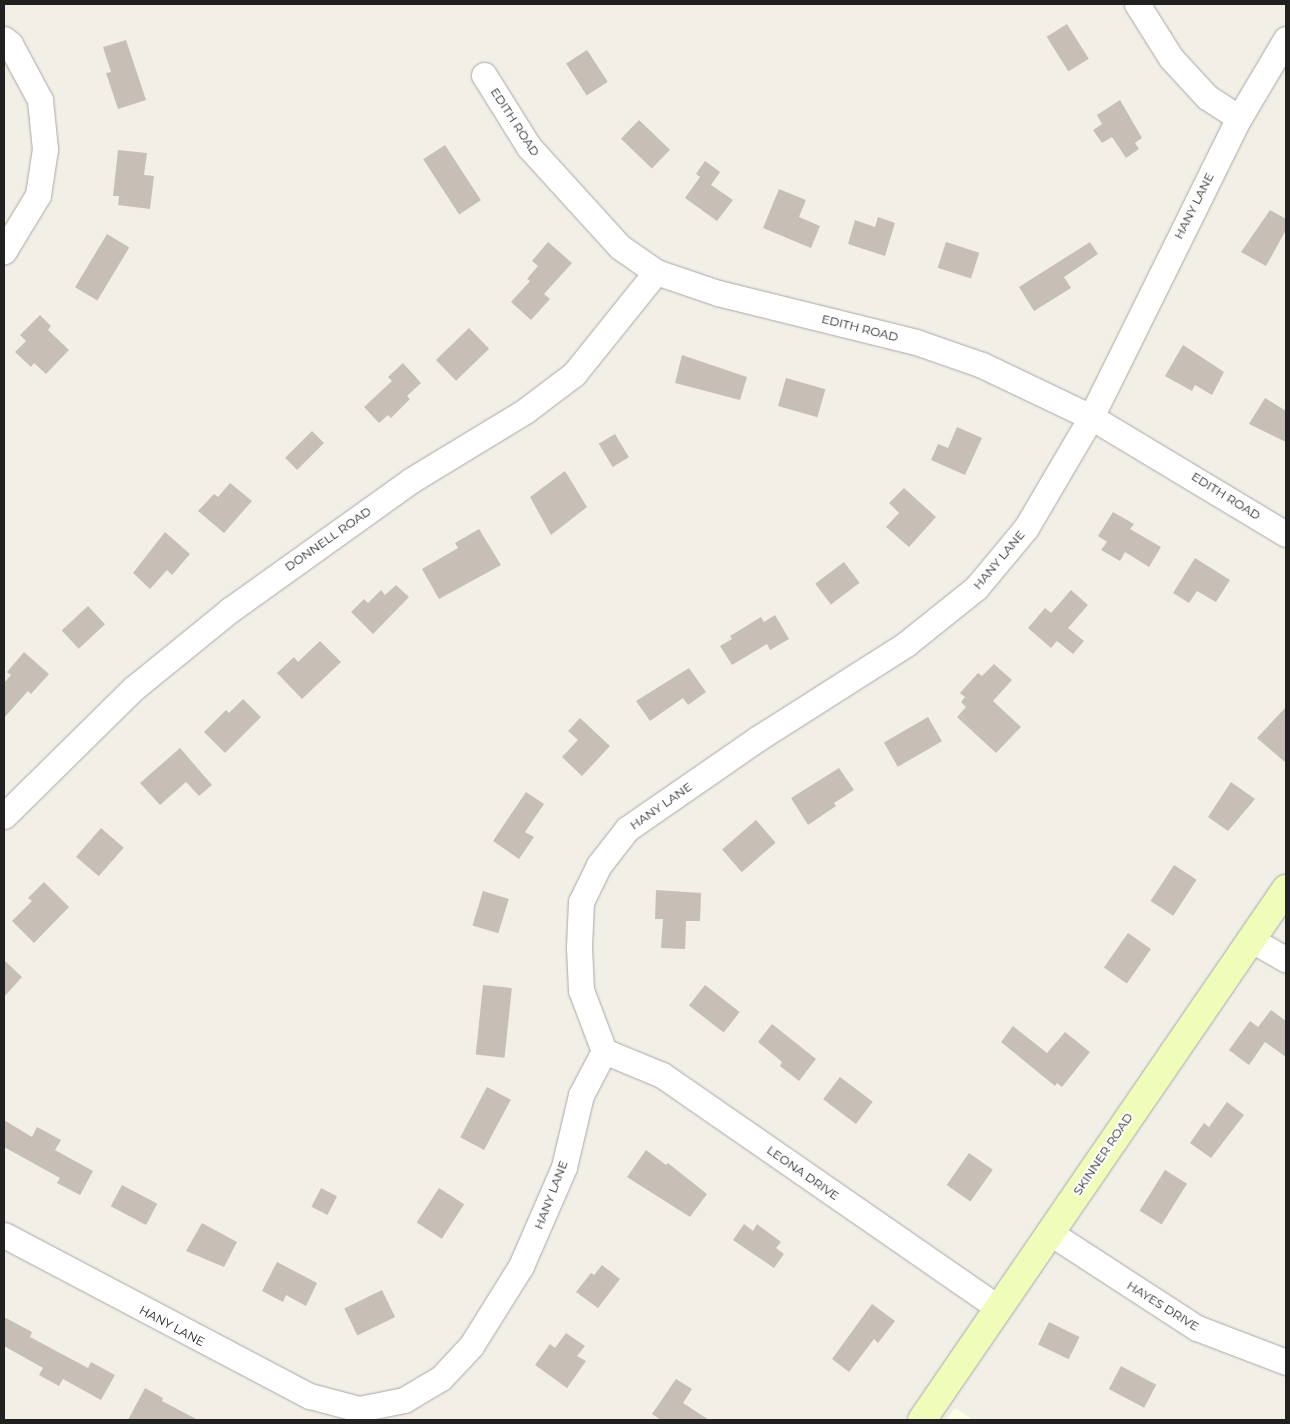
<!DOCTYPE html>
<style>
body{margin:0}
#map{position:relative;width:1290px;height:1424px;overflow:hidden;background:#f2efe7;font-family:Montserrat,sans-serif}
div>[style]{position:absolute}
.education>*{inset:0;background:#fbffe3}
.building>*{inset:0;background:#c7bfb6;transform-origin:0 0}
.roads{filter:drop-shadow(0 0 1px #a8a8a8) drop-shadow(0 0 1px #a8a8a8)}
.street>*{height:25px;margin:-12.5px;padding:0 12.5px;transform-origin:12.5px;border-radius:12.5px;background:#fff}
.secondary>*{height:28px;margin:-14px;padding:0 14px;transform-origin:14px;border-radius:14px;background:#f0fdba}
span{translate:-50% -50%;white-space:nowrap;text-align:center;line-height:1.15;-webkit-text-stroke:4px #fff;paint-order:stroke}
.street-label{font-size:12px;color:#212121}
.frame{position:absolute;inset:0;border:5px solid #212121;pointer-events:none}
</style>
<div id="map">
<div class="education">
<div style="clip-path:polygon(955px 1408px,973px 1420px,946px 1420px)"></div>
</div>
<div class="building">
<div style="left:1067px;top:24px;width:41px;height:24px;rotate:58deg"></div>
<div style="clip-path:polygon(126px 40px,146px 100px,118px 109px,106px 73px,111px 72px,103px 47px)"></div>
<div style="left:587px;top:50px;width:38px;height:25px;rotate:57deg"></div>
<div style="clip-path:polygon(1120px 100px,1142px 138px,1135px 143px,1139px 149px,1126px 158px,1112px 137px,1102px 143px,1093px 130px,1102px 124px,1097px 115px)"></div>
<div style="left:639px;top:120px;width:43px;height:26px;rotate:44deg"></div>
<div style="left:445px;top:145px;width:66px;height:26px;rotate:57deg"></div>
<div style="clip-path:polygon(118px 150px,147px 153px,144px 175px,154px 176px,150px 209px,118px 205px,119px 196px,113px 196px)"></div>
<div style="clip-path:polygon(705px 161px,720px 172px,711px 185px,733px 200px,717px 221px,685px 198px,700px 177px,696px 174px)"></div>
<div style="clip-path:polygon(779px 189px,806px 200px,799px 217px,820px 226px,811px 248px,763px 228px)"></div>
<div style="clip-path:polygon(1270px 210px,1286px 219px,1286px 230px,1266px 266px,1241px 252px)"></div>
<div style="clip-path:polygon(878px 217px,895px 223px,885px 256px,848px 244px,855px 220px,875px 227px)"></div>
<div style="left:107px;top:234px;width:26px;height:62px;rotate:31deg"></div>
<div style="clip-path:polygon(548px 242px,572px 263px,544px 294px,550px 299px,531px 320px,511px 302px,530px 281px,527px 279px,538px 266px,532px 261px)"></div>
<div style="left:946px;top:242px;width:35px;height:27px;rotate:18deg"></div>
<div style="clip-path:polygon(1090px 242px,1098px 254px,1064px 277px,1071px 288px,1034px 311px,1019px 287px)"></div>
<div style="clip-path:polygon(40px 315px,51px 326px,48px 330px,69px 350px,46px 374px,34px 363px,31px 367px,15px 352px,26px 341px,20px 335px)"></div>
<div style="left:469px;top:328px;width:29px;height:46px;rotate:46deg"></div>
<div style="clip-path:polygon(1183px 345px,1224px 372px,1212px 395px,1195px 385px,1192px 391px,1165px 376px)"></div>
<div style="clip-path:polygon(682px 355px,747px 377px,740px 400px,675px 383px)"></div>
<div style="clip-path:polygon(403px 363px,421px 383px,407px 396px,410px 399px,391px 418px,388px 415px,379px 423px,364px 407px,392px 381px,388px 377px)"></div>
<div style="left:786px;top:378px;width:41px;height:29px;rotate:16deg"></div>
<div style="clip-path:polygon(1265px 398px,1286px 411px,1286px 442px,1249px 424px)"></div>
<div style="clip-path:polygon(957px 427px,982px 438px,965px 475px,931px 460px,938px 444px,948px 448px)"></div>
<div style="left:312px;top:431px;width:17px;height:38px;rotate:45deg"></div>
<div style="left:615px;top:434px;width:27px;height:19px;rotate:59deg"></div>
<div style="clip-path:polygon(565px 471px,587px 507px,551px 535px,530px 497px)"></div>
<div style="clip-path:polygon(230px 483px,252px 501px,224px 533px,198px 511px,214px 494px,218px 497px)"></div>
<div style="clip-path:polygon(904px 488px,936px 517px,909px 547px,886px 527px,899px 513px,889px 503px)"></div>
<div style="clip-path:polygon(1113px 512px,1134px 524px,1130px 529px,1161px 547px,1149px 567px,1125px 552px,1120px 561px,1101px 550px,1107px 542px,1098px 536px)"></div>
<div style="clip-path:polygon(479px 529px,501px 565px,439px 599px,422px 569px,458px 548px,455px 543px)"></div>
<div style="clip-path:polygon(165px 532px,190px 554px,172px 575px,167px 570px,150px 589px,133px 573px)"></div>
<div style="clip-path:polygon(1195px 558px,1230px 580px,1216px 602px,1197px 591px,1189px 603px,1173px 593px)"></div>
<div style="left:844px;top:562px;width:26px;height:36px;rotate:53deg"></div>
<div style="clip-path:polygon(396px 585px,409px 597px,373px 634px,351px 612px,364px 599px,368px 603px,381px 590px,385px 595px)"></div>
<div style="clip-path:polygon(1071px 590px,1088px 605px,1068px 628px,1084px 641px,1073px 654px,1057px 641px,1051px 648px,1028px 628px,1045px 608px,1051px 613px)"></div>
<div style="left:88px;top:606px;width:25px;height:36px;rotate:47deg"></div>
<div style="clip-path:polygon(775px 615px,789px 639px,770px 650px,767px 644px,732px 665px,720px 646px,732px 639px,730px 636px,761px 617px,764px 622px)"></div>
<div style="clip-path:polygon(320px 641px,341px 662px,302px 699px,277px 673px,294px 657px,298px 662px)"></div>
<div style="clip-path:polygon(24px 652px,49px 674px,31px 694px,28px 691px,4px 718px,4px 683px,11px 675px,7px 672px)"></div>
<div style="clip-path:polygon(994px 664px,1012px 680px,993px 701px,1021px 727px,996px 753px,957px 717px,966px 707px,961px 702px,965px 697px,960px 693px,978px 673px,982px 676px)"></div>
<div style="clip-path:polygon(689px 668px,706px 692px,688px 705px,683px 698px,650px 721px,636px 701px)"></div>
<div style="clip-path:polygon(243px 699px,261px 717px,225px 753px,204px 732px,226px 710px,229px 713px)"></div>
<div style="clip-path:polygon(1286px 707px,1286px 763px,1257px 738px)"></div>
<div style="left:928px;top:717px;width:28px;height:51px;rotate:60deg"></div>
<div style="clip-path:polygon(580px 718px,610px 746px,582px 776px,562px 757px,578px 740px,568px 731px)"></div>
<div style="clip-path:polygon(180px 748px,212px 785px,199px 796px,186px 782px,160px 805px,140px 783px)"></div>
<div style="clip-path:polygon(839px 768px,854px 790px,834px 803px,836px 806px,808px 825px,791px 798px)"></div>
<div style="clip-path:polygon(1231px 782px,1255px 799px,1228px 831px,1208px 817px)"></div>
<div style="clip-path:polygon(526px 792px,544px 804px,525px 832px,534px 837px,519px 859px,493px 841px)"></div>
<div style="left:756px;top:820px;width:30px;height:45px;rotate:49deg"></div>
<div style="left:101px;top:828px;width:30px;height:38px;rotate:41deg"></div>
<div style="left:1174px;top:865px;width:27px;height:43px;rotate:33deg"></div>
<div style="clip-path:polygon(44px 882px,69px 907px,34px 943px,12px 921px,32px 901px,28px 898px)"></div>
<div style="clip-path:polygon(656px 890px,701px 893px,700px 921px,686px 921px,685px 949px,661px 948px,663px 919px,655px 919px)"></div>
<div style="left:483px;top:891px;width:27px;height:36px;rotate:17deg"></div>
<div style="left:1128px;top:933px;width:28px;height:42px;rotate:35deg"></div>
<div style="clip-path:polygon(4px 960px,22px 977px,4px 997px)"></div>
<div style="left:483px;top:985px;width:29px;height:70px;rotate:6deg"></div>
<div style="left:705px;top:985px;width:44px;height:26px;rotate:38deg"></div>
<div style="clip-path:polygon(1271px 1010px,1286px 1021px,1286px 1057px,1265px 1042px,1249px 1065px,1229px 1050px,1250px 1021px,1258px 1027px)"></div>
<div style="clip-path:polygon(772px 1024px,816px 1059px,799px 1081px,780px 1066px,782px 1062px,758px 1042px)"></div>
<div style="clip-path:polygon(1013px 1026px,1047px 1053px,1065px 1032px,1090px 1052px,1062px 1087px,1057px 1083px,1055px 1086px,1001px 1042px)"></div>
<div style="left:840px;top:1077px;width:41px;height:28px;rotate:37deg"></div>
<div style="left:487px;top:1087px;width:27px;height:57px;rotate:28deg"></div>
<div style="clip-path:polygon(1227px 1102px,1244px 1115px,1211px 1158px,1190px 1143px,1204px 1123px,1209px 1127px)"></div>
<div style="clip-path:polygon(4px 1120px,32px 1137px,37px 1127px,61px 1140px,55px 1150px,93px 1171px,80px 1195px,57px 1183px,60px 1178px,4px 1147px)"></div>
<div style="clip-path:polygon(646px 1150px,666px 1165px,668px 1163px,707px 1194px,690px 1217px,627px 1177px)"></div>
<div style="left:969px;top:1153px;width:29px;height:39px;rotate:35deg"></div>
<div style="left:1165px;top:1170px;width:26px;height:48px;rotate:32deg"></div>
<div style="left:122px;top:1185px;width:40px;height:24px;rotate:28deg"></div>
<div style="left:321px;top:1188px;width:18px;height:21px;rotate:27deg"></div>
<div style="left:439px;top:1188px;width:30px;height:41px;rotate:33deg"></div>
<div style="clip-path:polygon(202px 1223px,237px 1242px,224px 1267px,186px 1251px)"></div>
<div style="clip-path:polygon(744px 1224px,753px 1231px,757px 1224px,781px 1242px,776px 1248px,784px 1254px,774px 1268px,733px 1240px)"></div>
<div style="clip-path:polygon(277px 1262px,317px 1283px,306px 1306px,286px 1295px,283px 1302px,262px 1291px)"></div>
<div style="clip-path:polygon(602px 1265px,620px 1279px,598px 1308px,576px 1292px,591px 1273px,594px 1275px)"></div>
<div style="left:382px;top:1290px;width:30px;height:42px;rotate:64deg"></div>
<div style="clip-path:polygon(872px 1304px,895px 1321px,878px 1343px,874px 1339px,849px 1372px,832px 1359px)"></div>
<div style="clip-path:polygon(4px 1317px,32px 1332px,30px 1337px,88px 1368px,91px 1362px,115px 1375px,101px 1400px,63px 1379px,59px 1386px,39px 1375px,43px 1368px,4px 1346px)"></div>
<div style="left:1049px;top:1322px;width:34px;height:25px;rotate:26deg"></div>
<div style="clip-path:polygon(566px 1333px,585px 1346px,577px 1356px,586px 1361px,567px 1388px,535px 1365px,550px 1344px,555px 1348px)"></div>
<div style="left:1121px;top:1366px;width:40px;height:26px;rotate:28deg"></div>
<div style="clip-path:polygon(676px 1379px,692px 1389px,683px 1403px,709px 1420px,661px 1420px,652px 1414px)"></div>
<div style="clip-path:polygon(145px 1388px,163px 1398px,162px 1401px,198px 1420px,128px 1420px)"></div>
</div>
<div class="roads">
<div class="street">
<div style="left:1137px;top:4px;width:64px;rotate:57.8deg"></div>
<div style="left:1171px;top:58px;width:53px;rotate:47.3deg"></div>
<div style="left:1207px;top:97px;width:38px;rotate:33deg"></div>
<div style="left:4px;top:39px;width:8px;rotate:40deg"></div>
<div style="left:10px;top:44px;width:64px;rotate:61.8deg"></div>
<div style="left:40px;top:100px;width:49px;rotate:84.2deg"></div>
<div style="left:45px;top:149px;width:47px;rotate:98.7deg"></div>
<div style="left:38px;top:195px;width:66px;rotate:121.3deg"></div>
<div style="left:484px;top:75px;width:85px;rotate:58deg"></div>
<div style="left:529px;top:147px;width:135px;rotate:47.7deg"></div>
<div style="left:620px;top:247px;width:44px;rotate:34.8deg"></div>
<div style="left:656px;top:272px;width:65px;rotate:18.7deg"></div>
<div style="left:718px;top:293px;width:204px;rotate:13.9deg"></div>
<div style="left:916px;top:342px;width:70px;rotate:19.2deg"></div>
<div style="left:982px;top:365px;width:121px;rotate:25.5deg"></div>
<div style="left:1091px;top:417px;width:227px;rotate:31deg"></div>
<div style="left:4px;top:816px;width:182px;rotate:-44.6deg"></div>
<div style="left:134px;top:688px;width:124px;rotate:-39.1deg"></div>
<div style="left:230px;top:610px;width:221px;rotate:-35.6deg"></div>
<div style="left:410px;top:481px;width:135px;rotate:-31.3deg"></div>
<div style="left:525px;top:411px;width:61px;rotate:-37.1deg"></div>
<div style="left:574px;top:374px;width:131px;rotate:-51.2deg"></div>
<div style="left:1252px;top:940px;width:39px;rotate:30deg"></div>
<div style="left:604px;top:1051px;width:63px;rotate:22.5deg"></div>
<div style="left:662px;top:1075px;width:407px;rotate:34.7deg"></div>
<div style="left:1049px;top:1232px;width:176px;rotate:33deg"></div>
<div style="left:1197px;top:1328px;width:95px;rotate:20.9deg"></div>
<div style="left:4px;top:1235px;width:346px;rotate:27.8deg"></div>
<div style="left:310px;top:1396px;width:51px;rotate:14.9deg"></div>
<div style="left:359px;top:1409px;width:46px;rotate:-11.3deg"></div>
<div style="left:404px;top:1400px;width:43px;rotate:-30.7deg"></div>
<div style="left:441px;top:1378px;width:44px;rotate:-46.8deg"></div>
<div style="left:471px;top:1346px;width:94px;rotate:-58deg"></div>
<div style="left:521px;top:1266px;width:108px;rotate:-66.5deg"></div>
<div style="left:564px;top:1167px;width:74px;rotate:-76.7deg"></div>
<div style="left:581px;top:1095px;width:50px;rotate:-62.4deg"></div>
<div style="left:604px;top:1051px;width:65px;rotate:-110.7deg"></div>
<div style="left:581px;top:990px;width:43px;rotate:-92.7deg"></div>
<div style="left:579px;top:947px;width:45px;rotate:-87.5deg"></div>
<div style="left:581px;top:902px;width:41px;rotate:-64.1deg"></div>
<div style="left:599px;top:865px;width:46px;rotate:-52.1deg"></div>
<div style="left:627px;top:829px;width:158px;rotate:-34.7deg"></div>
<div style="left:757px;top:739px;width:177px;rotate:-32.5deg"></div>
<div style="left:906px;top:644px;width:90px;rotate:-38.7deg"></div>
<div style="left:976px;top:588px;width:78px;rotate:-50.2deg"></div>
<div style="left:1026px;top:528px;width:129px;rotate:-59.6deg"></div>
<div style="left:1091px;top:417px;width:334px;rotate:-63.7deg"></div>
<div style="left:1239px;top:118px;width:92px;rotate:-59.3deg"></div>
</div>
<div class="secondary">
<div style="left:922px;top:1420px;width:644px;rotate:-55.57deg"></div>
</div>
</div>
<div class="street-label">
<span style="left:515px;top:122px;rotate:57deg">EDITH ROAD</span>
<span style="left:1194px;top:206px;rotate:-63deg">HANY LANE</span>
<span style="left:860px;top:328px;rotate:14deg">EDITH ROAD</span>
<span style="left:1226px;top:496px;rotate:32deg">EDITH ROAD</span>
<span style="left:328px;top:539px;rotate:-35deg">DONNELL ROAD</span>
<span style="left:999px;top:560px;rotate:-50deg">HANY LANE</span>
<span style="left:661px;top:806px;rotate:-35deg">HANY LANE</span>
<span style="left:1103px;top:1154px;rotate:-56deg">SKINNER ROAD</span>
<span style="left:803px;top:1173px;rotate:35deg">LEONA DRIVE</span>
<span style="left:551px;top:1195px;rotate:-69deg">HANY LANE</span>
<span style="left:1163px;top:1306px;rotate:32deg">HAYES DRIVE</span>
<span style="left:172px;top:1326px;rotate:28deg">HANY LANE</span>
</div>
<div class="frame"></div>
</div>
